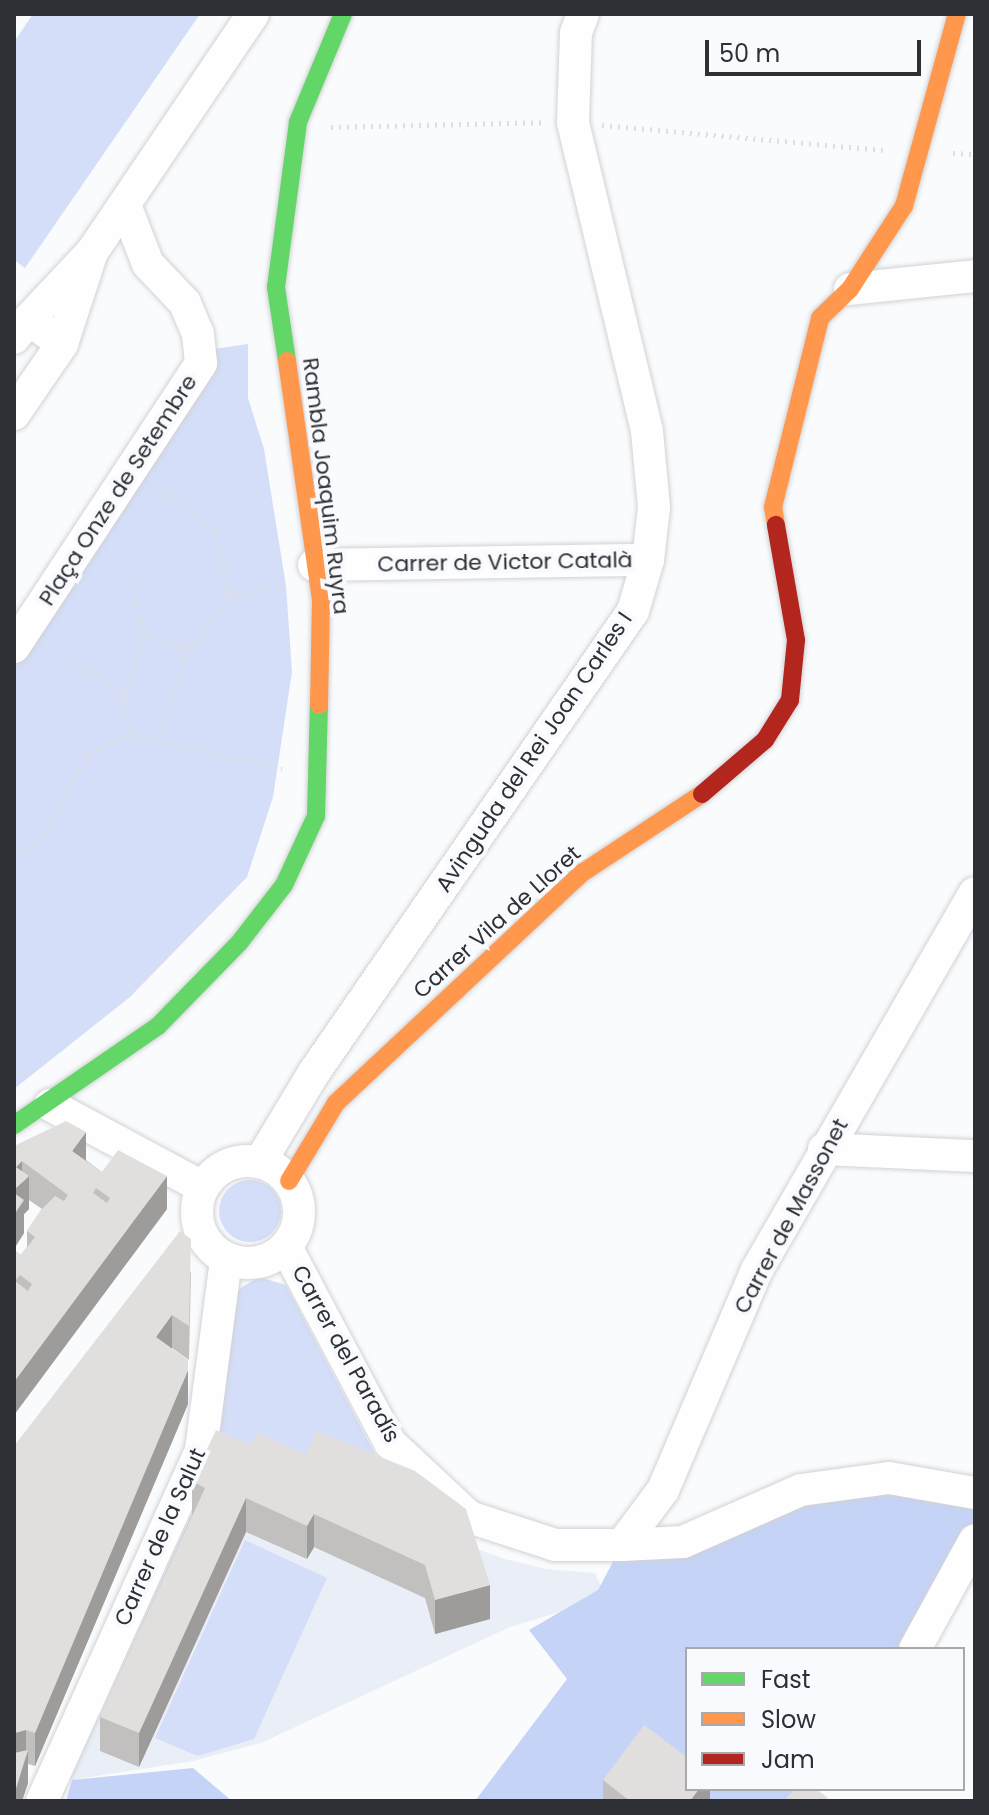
<!DOCTYPE html>
<meta charset="utf-8">
<style>
body{margin:0}
#map{position:relative;width:989px;height:1815px;overflow:hidden;background:#fafbfc;font-family:Poppins,sans-serif}
div>[style]{position:absolute}
.built>*{inset:0;background:#eaeef6}
.green>*{inset:0;background:#d4def8}
.round{border-radius:50%}
.forest>*{inset:0;background:#c5d3f6}
.path>*{height:5px;margin-top:-2.5px;transform-origin:0;background:repeating-linear-gradient(90deg,#dfdfdf 0 2px,transparent 0 8px)}
.roads{filter:drop-shadow(0 0 2px #d1d2d6) drop-shadow(0 0 2px #d1d2d6)}
.street>*{height:32px;margin:-16px;padding:0 16px;transform-origin:16px;border-radius:16px;background:#fefeff}
.street>.ring{margin:-16px;padding:0;box-sizing:content-box;background:none;border:32px solid #fefeff;border-radius:50%}
.fast>*{height:18px;margin:-9px;padding:0 9px;transform-origin:9px;border-radius:9px;background:#63d668}
.slow>*{height:18px;margin:-9px;padding:0 9px;transform-origin:9px;border-radius:9px;background:#ff974d}
.jam>*{height:18px;margin:-9px;padding:0 9px;transform-origin:9px;border-radius:9px;background:#b3261e}
.wall>*{inset:0;background:#c2bfbf}
.shaded-wall>*{inset:0;background:#9e9b9b}
.building>*{inset:0;background:#e1dede}
span{translate:-50% -50%;white-space:nowrap;text-align:center;line-height:1.15;-webkit-text-stroke:8px #f9fafd;paint-order:stroke}
.street-label{font-size:22px;color:#2e3035}
.frame{position:absolute;inset:0;border:16px solid #2e3035;pointer-events:none}
.legend{position:absolute;left:685px;top:1647px;width:280px;height:144px;box-sizing:border-box;background:#f9fafd;border:2px solid #a8a9ad;margin:0;padding:10px 14px;list-style:none;font-size:24px;color:#2e3035}
.legend li{display:flex;align-items:center;gap:16px;height:40px}
.legend b{width:40px;border:2px solid #a8a9ad}
.scale{position:absolute;left:705px;top:40px;width:216px;height:36px;box-sizing:border-box;border:4px solid #2e3035;border-top:0;padding-left:10px;font-size:24px;line-height:28px;white-space:nowrap;color:#2e3035;-webkit-text-stroke:6px #f9fafd;paint-order:stroke}
</style>
<div id="map">
<div class="built">
<div style="clip-path:polygon(211px 1455px,505px 1559px,546px 1569px,595px 1573px,606px 1598px,510px 1627px,261px 1743px,193px 1761px,65px 1781px)"></div>
</div>
<div class="green">
<div style="clip-path:polygon(33px 14px,200px 14px,25px 268px,14px 260px,14px 42px)"></div>
<div style="clip-path:polygon(248px 344px,248px 398px,264px 449px,286px 586px,292px 672px,273px 797px,247px 877px,130px 997px,14px 1089px,14px 660px,214px 349px)"></div>
<div class="round" style="left:219px;top:1180px;width:62px;height:62px"></div>
<div style="clip-path:polygon(259px 1277px,286px 1285px,385px 1473px,211px 1455px,222px 1418px,234px 1292px)"></div>
<div style="clip-path:polygon(245px 1540px,327px 1578px,254px 1739px,198px 1756px,155px 1738px)"></div>
</div>
<div class="forest">
<div style="clip-path:polygon(801px 1490px,975px 1493px,975px 1540px,915px 1649px,687px 1649px,687px 1789px,807px 1789px,797px 1801px,475px 1801px,567px 1679px,529px 1630px,598px 1590px,622px 1545px)"></div>
<div style="clip-path:polygon(193px 1768px,232px 1801px,66px 1801px,72px 1780px)"></div>
</div>
<div class="path">
<div style="left:602px;top:125px;width:282px;rotate:5.1deg"></div>
<div style="left:331px;top:127px;width:214px;rotate:-1.3deg"></div>
<div style="left:953px;top:153px;width:22px;rotate:3deg"></div>
<div style="left:153px;top:485px;width:74px;rotate:34.5deg"></div>
<div style="left:214px;top:527px;width:69px;rotate:77.4deg"></div>
<div style="left:229px;top:594px;width:68px;rotate:126deg"></div>
<div style="left:189px;top:649px;width:94px;rotate:108.6deg"></div>
<div style="left:131px;top:582px;width:56px;rotate:76.5deg"></div>
<div style="left:144px;top:636px;width:70px;rotate:108.4deg"></div>
<div style="left:122px;top:702px;width:34px;rotate:71deg"></div>
<div style="left:229px;top:594px;width:55px;rotate:-5.2deg"></div>
<div style="left:144px;top:636px;width:47px;rotate:16.1deg"></div>
<div style="left:75px;top:663px;width:59px;rotate:30.5deg"></div>
<div style="left:14px;top:856px;width:31px;rotate:-33deg"></div>
<div style="left:40px;top:839px;width:99px;rotate:-60.3deg"></div>
<div style="left:89px;top:753px;width:48px;rotate:-23.4deg"></div>
<div style="left:133px;top:734px;width:153px;rotate:13.2deg"></div>
<div style="left:14px;top:1067px;width:14px;rotate:34deg"></div>
</div>
<div class="roads">
<div class="street">
<div style="left:92px;top:252px;width:287px;rotate:-55.9deg"></div>
<div style="left:850px;top:289px;width:126px;rotate:-5.9deg"></div>
<div style="left:29px;top:319px;width:92px;rotate:-46.8deg"></div>
<div style="left:92px;top:252px;width:97px;rotate:108.1deg"></div>
<div style="left:14px;top:338px;width:24px;rotate:-52deg"></div>
<div style="left:29px;top:319px;width:41px;rotate:37.1deg"></div>
<div style="left:62px;top:344px;width:85px;rotate:124.4deg"></div>
<div style="left:314px;top:565px;width:334px;rotate:-0.9deg"></div>
<div style="left:14px;top:647px;width:340px;rotate:-56.6deg"></div>
<div style="left:201px;top:363px;width:29px;rotate:-96deg"></div>
<div style="left:198px;top:334px;width:34px;rotate:-113deg"></div>
<div style="left:185px;top:303px;width:54px;rotate:-133.5deg"></div>
<div style="left:148px;top:264px;width:63px;rotate:-111.3deg"></div>
<div style="left:50px;top:1105px;width:173px;rotate:28.3deg"></div>
<div style="left:824px;top:1149px;width:151px;rotate:2.7deg"></div>
<div class="ring" style="left:197px;top:1161px;width:70px;height:70px"></div>
<div style="left:260px;top:1162px;width:106px;rotate:-58.9deg"></div>
<div style="left:315px;top:1071px;width:559px;rotate:-55.34deg"></div>
<div style="left:633px;top:611px;width:53px;rotate:-73.6deg"></div>
<div style="left:648px;top:560px;width:53px;rotate:-83.5deg"></div>
<div style="left:654px;top:507px;width:76px;rotate:-95.3deg"></div>
<div style="left:647px;top:431px;width:318px;rotate:-103.5deg"></div>
<div style="left:573px;top:122px;width:89px;rotate:-88.1deg"></div>
<div style="left:576px;top:33px;width:20px;rotate:-70deg"></div>
<div style="left:286px;top:1247px;width:222px;rotate:62deg"></div>
<div style="left:390px;top:1443px;width:108px;rotate:43.1deg"></div>
<div style="left:469px;top:1517px;width:90px;rotate:18deg"></div>
<div style="left:555px;top:1545px;width:67px"></div>
<div style="left:622px;top:1545px;width:61px;rotate:-2.8deg"></div>
<div style="left:683px;top:1542px;width:129px;rotate:-23.8deg"></div>
<div style="left:801px;top:1490px;width:89px;rotate:-7.8deg"></div>
<div style="left:889px;top:1478px;width:87px;rotate:9.9deg"></div>
<div style="left:622px;top:1545px;width:69px;rotate:-53.3deg"></div>
<div style="left:663px;top:1490px;width:239px;rotate:-66.9deg"></div>
<div style="left:757px;top:1270px;width:435px;rotate:-60deg"></div>
<div style="left:915px;top:1649px;width:124px;rotate:-61.2deg"></div>
<div style="left:42px;top:1801px;width:385px;rotate:-65.6deg"></div>
<div style="left:201px;top:1450px;width:192px;rotate:-82.5deg"></div>
</div>
<div class="fast">
<div style="left:287px;top:361px;width:75px;rotate:-98.5deg"></div>
<div style="left:276px;top:287px;width:166px;rotate:-82.4deg"></div>
<div style="left:298px;top:122px;width:117px;rotate:-67.4deg"></div>
<div style="left:14px;top:1125px;width:175px;rotate:-34.5deg"></div>
<div style="left:158px;top:1026px;width:116px;rotate:-45.7deg"></div>
<div style="left:239px;top:943px;width:73px;rotate:-52.2deg"></div>
<div style="left:284px;top:885px;width:76px;rotate:-65.1deg"></div>
<div style="left:316px;top:816px;width:111px;rotate:-88.5deg"></div>
</div>
<div class="slow">
<div style="left:287px;top:361px;width:242px;rotate:81.9deg"></div>
<div style="left:321px;top:601px;width:104px;rotate:91.1deg"></div>
<div style="left:776px;top:525px;width:18px;rotate:-99deg"></div>
<div style="left:773px;top:507px;width:195px;rotate:-76deg"></div>
<div style="left:820px;top:318px;width:42px;rotate:-44deg"></div>
<div style="left:850px;top:289px;width:99px;rotate:-57deg"></div>
<div style="left:904px;top:206px;width:199px;rotate:-74.6deg"></div>
<div style="left:289px;top:1181px;width:91px;rotate:-58.9deg"></div>
<div style="left:336px;top:1103px;width:337px;rotate:-43.1deg"></div>
<div style="left:582px;top:873px;width:144px;rotate:-33.4deg"></div>
</div>
<div class="jam">
<div style="left:702px;top:794px;width:83px;rotate:-40.6deg"></div>
<div style="left:765px;top:740px;width:47px;rotate:-58deg"></div>
<div style="left:790px;top:700px;width:60px;rotate:-84.3deg"></div>
<div style="left:796px;top:640px;width:117px;rotate:-99.9deg"></div>
</div>
</div>
<div class="wall">
<div style="clip-path:polygon(14px 1146px,86px 1160px,102px 1172px,167px 1209px,14px 1415px,14px 1250px,21px 1255px,27px 1247px,27px 1231px,42px 1209px,29px 1200px,29px 1209px,24px 1214px,24px 1233px,14px 1249px)"></div>
<div style="clip-path:polygon(191px 1272px,189px 1360px,172px 1348px,188px 1404px,35px 1766px,28px 1764px,28px 1783px,22px 1801px,14px 1446px)"></div>
<div style="clip-path:polygon(252px 1445px,306px 1455px,490px 1619px,435px 1634px,425px 1598px,314px 1547px,307px 1559px,246px 1532px,139px 1767px,100px 1751px,100px 1717px,192px 1515px,192px 1481px)"></div>
<div style="clip-path:polygon(603px 1780px,710px 1789px,710px 1801px,603px 1801px)"></div>
</div>
<div class="shaded-wall">
<div style="clip-path:polygon(86px 1132px,86px 1165px,72px 1151px)"></div>
<div style="clip-path:polygon(22px 1161px,22px 1183px,29px 1176px,29px 1209px,24px 1214px,24px 1233px,14px 1249px,14px 1190px,16px 1167px)"></div>
<div style="clip-path:polygon(167px 1176px,167px 1209px,14px 1415px,14px 1382px)"></div>
<div style="clip-path:polygon(172px 1315px,172px 1348px,156px 1370px,156px 1337px)"></div>
<div style="clip-path:polygon(188px 1370px,188px 1404px,35px 1766px,35px 1733px)"></div>
<div style="clip-path:polygon(246px 1498px,246px 1532px,139px 1767px,139px 1733px)"></div>
<div style="clip-path:polygon(314px 1514px,314px 1547px,307px 1559px,307px 1526px)"></div>
<div style="clip-path:polygon(490px 1585px,490px 1619px,435px 1634px,435px 1600px)"></div>
<div style="clip-path:polygon(26px 1730px,26px 1757px,28px 1750px,28px 1783px,22px 1801px,14px 1801px,14px 1733px)"></div>
<div style="clip-path:polygon(699px 1789px,710px 1789px,710px 1801px,690px 1801px)"></div>
</div>
<div class="building">
<div style="clip-path:polygon(evenodd,66px 1121px,86px 1132px,72px 1151px,102px 1172px,118px 1150px,167px 1176px,14px 1382px,14px 1250px,21px 1255px,35px 1237px,27px 1231px,40px 1211px,55px 1196px,64px 1201px,68px 1195px,22px 1161px,16px 1167px,29px 1176px,14px 1190px,14px 1146px,66px 1121px,96px 1188px,110px 1198px,107px 1203px,93px 1193px,96px 1188px,66px 1121px,20px 1275px,32px 1284px,28px 1291px,15px 1281px,20px 1275px)"></div>
<div style="clip-path:polygon(14px 1193px,24px 1200px,14px 1215px)"></div>
<div style="clip-path:polygon(180px 1231px,191px 1239px,189px 1326px,172px 1315px,156px 1337px,188px 1360px,188px 1370px,35px 1733px,26px 1730px,14px 1733px,14px 1446px)"></div>
<div style="clip-path:polygon(216px 1430px,252px 1445px,257px 1432px,306px 1455px,317px 1431px,415px 1471px,466px 1509px,490px 1585px,435px 1600px,425px 1565px,314px 1514px,307px 1526px,246px 1498px,139px 1733px,100px 1717px,205px 1488px,192px 1481px)"></div>
<div style="clip-path:polygon(644px 1725px,687px 1757px,687px 1789px,699px 1789px,690px 1801px,630px 1801px,603px 1780px)"></div>
<div style="clip-path:polygon(28px 1750px,14px 1795px,14px 1753px)"></div>
<div style="clip-path:polygon(795px 1789px,816px 1789px,828px 1798px,825px 1801px,784px 1801px)"></div>
</div>
<div class="street-label">
<span style="left:326px;top:486px;rotate:83deg">Rambla Joaquim Ruyra</span>
<span style="left:118px;top:490px;rotate:-57deg">Plaça Onze de Setembre</span>
<span style="left:505px;top:562px;rotate:-1deg">Carrer de Victor Català</span>
<span style="left:534px;top:752px;rotate:-56deg">Avinguda del Rei Joan Carles I</span>
<span style="left:497px;top:922px;rotate:-42deg">Carrer Vila de Lloret</span>
<span style="left:791px;top:1216px;rotate:-62deg">Carrer de Massonet</span>
<span style="left:346px;top:1354px;rotate:61deg">Carrer del Paradís</span>
<span style="left:160px;top:1537px;rotate:-66deg">Carrer de la Salut</span>
</div>
<div class="frame"></div>
<ul class="legend">
<li><b style="height:10px;background:#63d668"></b>Fast</li>
<li><b style="height:10px;background:#ff974d"></b>Slow</li>
<li><b style="height:10px;background:#b3261e"></b>Jam</li>
</ul>
<div class="scale">50 m</div>
</div>
